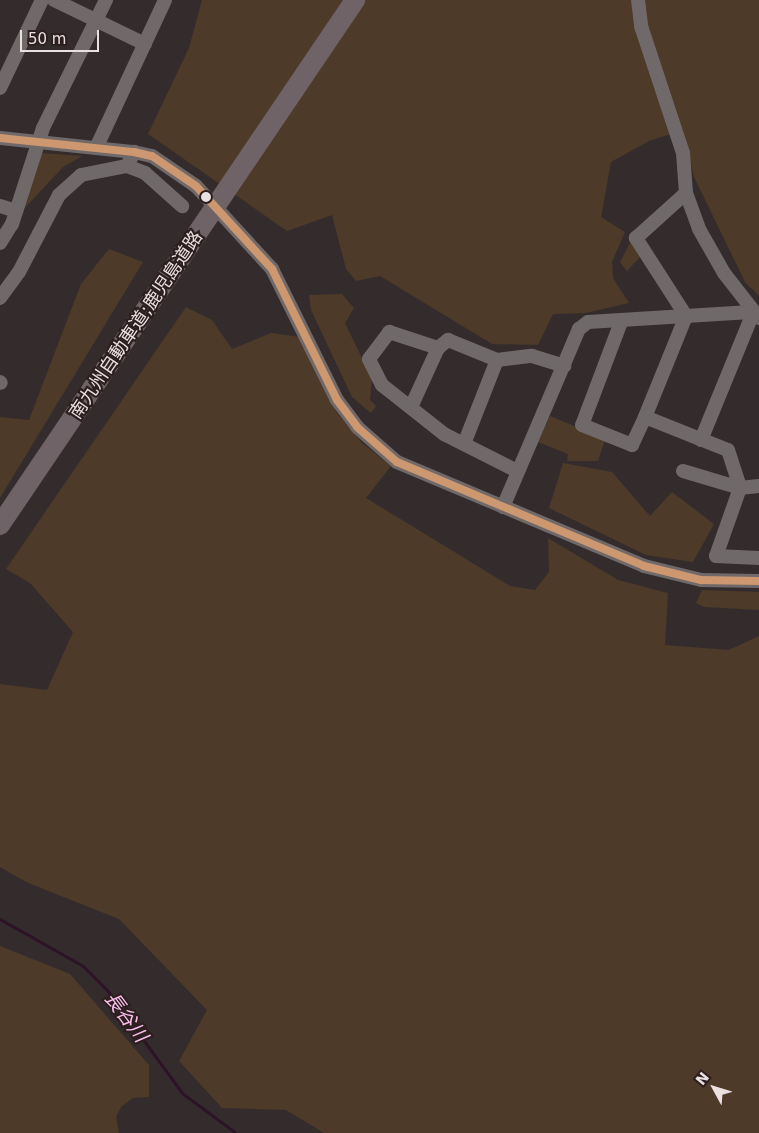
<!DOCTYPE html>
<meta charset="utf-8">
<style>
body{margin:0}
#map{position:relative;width:759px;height:1133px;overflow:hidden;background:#342c2c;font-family:"DejaVu Sans","Noto Sans JP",sans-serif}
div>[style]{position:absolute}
.green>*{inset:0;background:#4d3a28}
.stream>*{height:3px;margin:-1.5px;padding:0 1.5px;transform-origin:1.5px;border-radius:1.5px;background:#2e1328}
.minor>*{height:14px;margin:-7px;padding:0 7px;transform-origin:7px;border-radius:7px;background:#706969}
.highway>*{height:20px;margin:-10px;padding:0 10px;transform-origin:10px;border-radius:10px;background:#706367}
.bus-1>*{height:8px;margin:-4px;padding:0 4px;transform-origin:4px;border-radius:4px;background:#cd976f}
.dots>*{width:14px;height:14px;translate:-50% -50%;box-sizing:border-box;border:2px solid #2d1f1f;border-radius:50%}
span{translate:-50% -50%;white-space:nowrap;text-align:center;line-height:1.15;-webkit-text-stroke:4.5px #2d1f1f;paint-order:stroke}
.street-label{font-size:18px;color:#eae0e0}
.water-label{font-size:19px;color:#fcc1ee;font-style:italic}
.north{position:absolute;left:689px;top:1063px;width:50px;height:50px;-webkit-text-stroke:4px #2d1f1f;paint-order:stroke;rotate:309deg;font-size:14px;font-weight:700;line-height:20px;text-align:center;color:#eae0e0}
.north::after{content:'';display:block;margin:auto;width:18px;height:22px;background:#eae0e0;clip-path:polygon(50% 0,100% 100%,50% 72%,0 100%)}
.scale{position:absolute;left:20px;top:30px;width:79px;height:22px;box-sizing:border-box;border:2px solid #eae0e0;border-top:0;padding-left:6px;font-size:15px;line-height:18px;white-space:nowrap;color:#eae0e0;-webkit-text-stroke:4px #2d1f1f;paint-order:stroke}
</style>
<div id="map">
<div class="green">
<div style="clip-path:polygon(202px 0,759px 0,759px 296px,745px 282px,694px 177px,683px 130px,649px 141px,611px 162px,601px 217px,625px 232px,612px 262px,613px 278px,629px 303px,586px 313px,553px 314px,538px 345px,492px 344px,380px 276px,356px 281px,346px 269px,332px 215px,287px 231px,148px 134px,189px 48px)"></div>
<div style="clip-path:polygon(42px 153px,82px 156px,63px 167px,22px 211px)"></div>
<div style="clip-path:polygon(631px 241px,642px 255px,627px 271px,620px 262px)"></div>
<div style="clip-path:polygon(109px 249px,143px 262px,0 498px,0 417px,29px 420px,81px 284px)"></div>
<div style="clip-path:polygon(342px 294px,354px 308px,345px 323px,372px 379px,370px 400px,376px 406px,371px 413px,352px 397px,311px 310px,309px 295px)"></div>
<div style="clip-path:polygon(186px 307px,212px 320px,232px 349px,271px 333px,300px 337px,337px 413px,362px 443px,391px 466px,366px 498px,510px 586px,535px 590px,549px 572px,548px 538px,618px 580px,668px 593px,665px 645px,729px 650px,759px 636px,759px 1133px,324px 1133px,286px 1110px,222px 1108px,179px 1061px,207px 1010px,119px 919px,26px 882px,0 867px,0 684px,47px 690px,73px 632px,30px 583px,6px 569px)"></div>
<div style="clip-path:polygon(550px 416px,605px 439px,598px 461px,567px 461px,568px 454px,538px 442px)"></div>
<div style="clip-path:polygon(563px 463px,612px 472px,650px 516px,672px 492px,714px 524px,693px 562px,646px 555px,549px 508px)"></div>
<div style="clip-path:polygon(702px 590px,759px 592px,759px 610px,704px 607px,696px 603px)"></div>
<div style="clip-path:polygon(0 946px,70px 974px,149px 1065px,149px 1097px,133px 1098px,121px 1107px,116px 1117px,119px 1133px,0 1133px)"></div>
</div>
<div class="stream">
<div style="left:0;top:919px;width:95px;rotate:29.5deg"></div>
<div style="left:83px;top:966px;width:34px;rotate:45deg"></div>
<div style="left:107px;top:990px;width:127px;rotate:53.9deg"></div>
<div style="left:182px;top:1093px;width:67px;rotate:36.5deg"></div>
</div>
<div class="minor">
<div style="left:54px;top:0;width:101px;rotate:25.8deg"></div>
<div style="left:638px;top:0;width:26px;rotate:83deg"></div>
<div style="left:641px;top:26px;width:134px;rotate:71.7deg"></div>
<div style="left:683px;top:153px;width:40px;rotate:85.7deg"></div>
<div style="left:686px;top:193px;width:38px;rotate:70deg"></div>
<div style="left:699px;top:229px;width:51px;rotate:60.4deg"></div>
<div style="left:724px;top:273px;width:57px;rotate:52.1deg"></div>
<div style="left:0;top:88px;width:98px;rotate:-64.5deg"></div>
<div style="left:0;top:138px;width:135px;rotate:6deg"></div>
<div style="left:134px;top:152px;width:18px;rotate:13deg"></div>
<div style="left:152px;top:156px;width:53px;rotate:34.3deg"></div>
<div style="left:196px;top:186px;width:113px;rotate:47.5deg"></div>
<div style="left:272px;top:269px;width:146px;rotate:63.6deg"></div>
<div style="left:337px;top:400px;width:34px;rotate:53deg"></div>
<div style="left:357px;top:427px;width:53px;rotate:41.2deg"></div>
<div style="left:397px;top:462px;width:268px;rotate:22.8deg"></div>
<div style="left:644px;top:566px;width:59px;rotate:13.8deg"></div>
<div style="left:701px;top:580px;width:58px;rotate:1deg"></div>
<div style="left:97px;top:146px;width:161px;rotate:-65deg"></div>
<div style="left:127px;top:166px;width:19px;rotate:21deg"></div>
<div style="left:145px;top:173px;width:50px;rotate:41.7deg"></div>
<div style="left:0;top:206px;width:17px;rotate:17deg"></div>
<div style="left:0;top:243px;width:22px;rotate:-58deg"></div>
<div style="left:12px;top:224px;width:101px;rotate:-72.1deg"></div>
<div style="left:43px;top:128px;width:143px;rotate:-63.8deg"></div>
<div style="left:0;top:298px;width:32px;rotate:-54deg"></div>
<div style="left:19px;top:272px;width:87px;rotate:-62.5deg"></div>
<div style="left:59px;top:195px;width:30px;rotate:-42deg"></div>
<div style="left:81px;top:175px;width:47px;rotate:-11.1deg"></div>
<div style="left:127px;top:166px;width:16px;rotate:-63deg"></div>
<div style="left:621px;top:322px;width:110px;rotate:110.7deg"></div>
<div style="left:582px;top:425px;width:54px;rotate:21.8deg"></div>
<div style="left:632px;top:445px;width:31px;rotate:-65deg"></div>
<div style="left:645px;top:417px;width:89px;rotate:21.7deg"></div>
<div style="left:728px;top:450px;width:40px;rotate:72deg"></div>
<div style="left:740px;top:488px;width:19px;rotate:-6deg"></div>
<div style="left:0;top:382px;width:1px;rotate:45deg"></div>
<div style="left:411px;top:407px;width:65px;rotate:-65.4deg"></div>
<div style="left:645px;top:417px;width:109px;rotate:-67.9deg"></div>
<div style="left:686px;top:316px;width:93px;rotate:-122.7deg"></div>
<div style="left:636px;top:238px;width:67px;rotate:-42deg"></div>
<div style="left:701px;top:440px;width:137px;rotate:-67.7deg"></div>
<div style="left:464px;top:444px;width:90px;rotate:-68.6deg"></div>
<div style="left:517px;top:471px;width:82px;rotate:-153.1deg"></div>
<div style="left:444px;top:434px;width:79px;rotate:-141.7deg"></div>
<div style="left:382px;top:385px;width:29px;rotate:-117deg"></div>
<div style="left:369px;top:359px;width:34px;rotate:-53deg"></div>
<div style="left:389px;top:332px;width:52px;rotate:18.1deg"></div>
<div style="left:438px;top:348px;width:13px;rotate:-39deg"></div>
<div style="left:448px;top:340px;width:53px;rotate:22.2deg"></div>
<div style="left:497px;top:360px;width:35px;rotate:-7deg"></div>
<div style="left:532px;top:356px;width:34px;rotate:17deg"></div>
<div style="left:683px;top:471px;width:59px;rotate:16.6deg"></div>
<div style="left:740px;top:488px;width:72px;rotate:109.4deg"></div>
<div style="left:716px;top:556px;width:43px;rotate:2.7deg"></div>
<div style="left:503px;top:507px;width:194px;rotate:-66.9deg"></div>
<div style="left:579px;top:329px;width:11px;rotate:-38deg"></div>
<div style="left:588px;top:322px;width:163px;rotate:-3.5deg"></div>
</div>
<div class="highway">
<div style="left:0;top:525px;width:634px;rotate:-55.93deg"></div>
</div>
<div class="bus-1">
<div style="left:0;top:138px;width:135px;rotate:6deg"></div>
<div style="left:134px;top:152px;width:18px;rotate:13deg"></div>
<div style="left:152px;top:156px;width:53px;rotate:34.3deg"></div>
<div style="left:196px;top:186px;width:113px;rotate:47.5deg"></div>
<div style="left:272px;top:269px;width:146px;rotate:63.6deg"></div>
<div style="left:337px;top:400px;width:34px;rotate:53deg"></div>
<div style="left:357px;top:427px;width:53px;rotate:41.2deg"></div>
<div style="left:397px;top:462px;width:268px;rotate:22.8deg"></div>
<div style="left:644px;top:566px;width:59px;rotate:13.8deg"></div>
<div style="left:701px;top:580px;width:58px;rotate:1deg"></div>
</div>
<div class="dots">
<div style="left:206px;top:197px;background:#eae0e0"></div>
</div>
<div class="street-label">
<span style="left:136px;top:325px;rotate:-56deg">南九州自動車道;鹿児島道路</span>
</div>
<div class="water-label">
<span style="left:126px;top:1017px;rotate:53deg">長谷川</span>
</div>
<div class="north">N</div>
<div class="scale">50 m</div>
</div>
